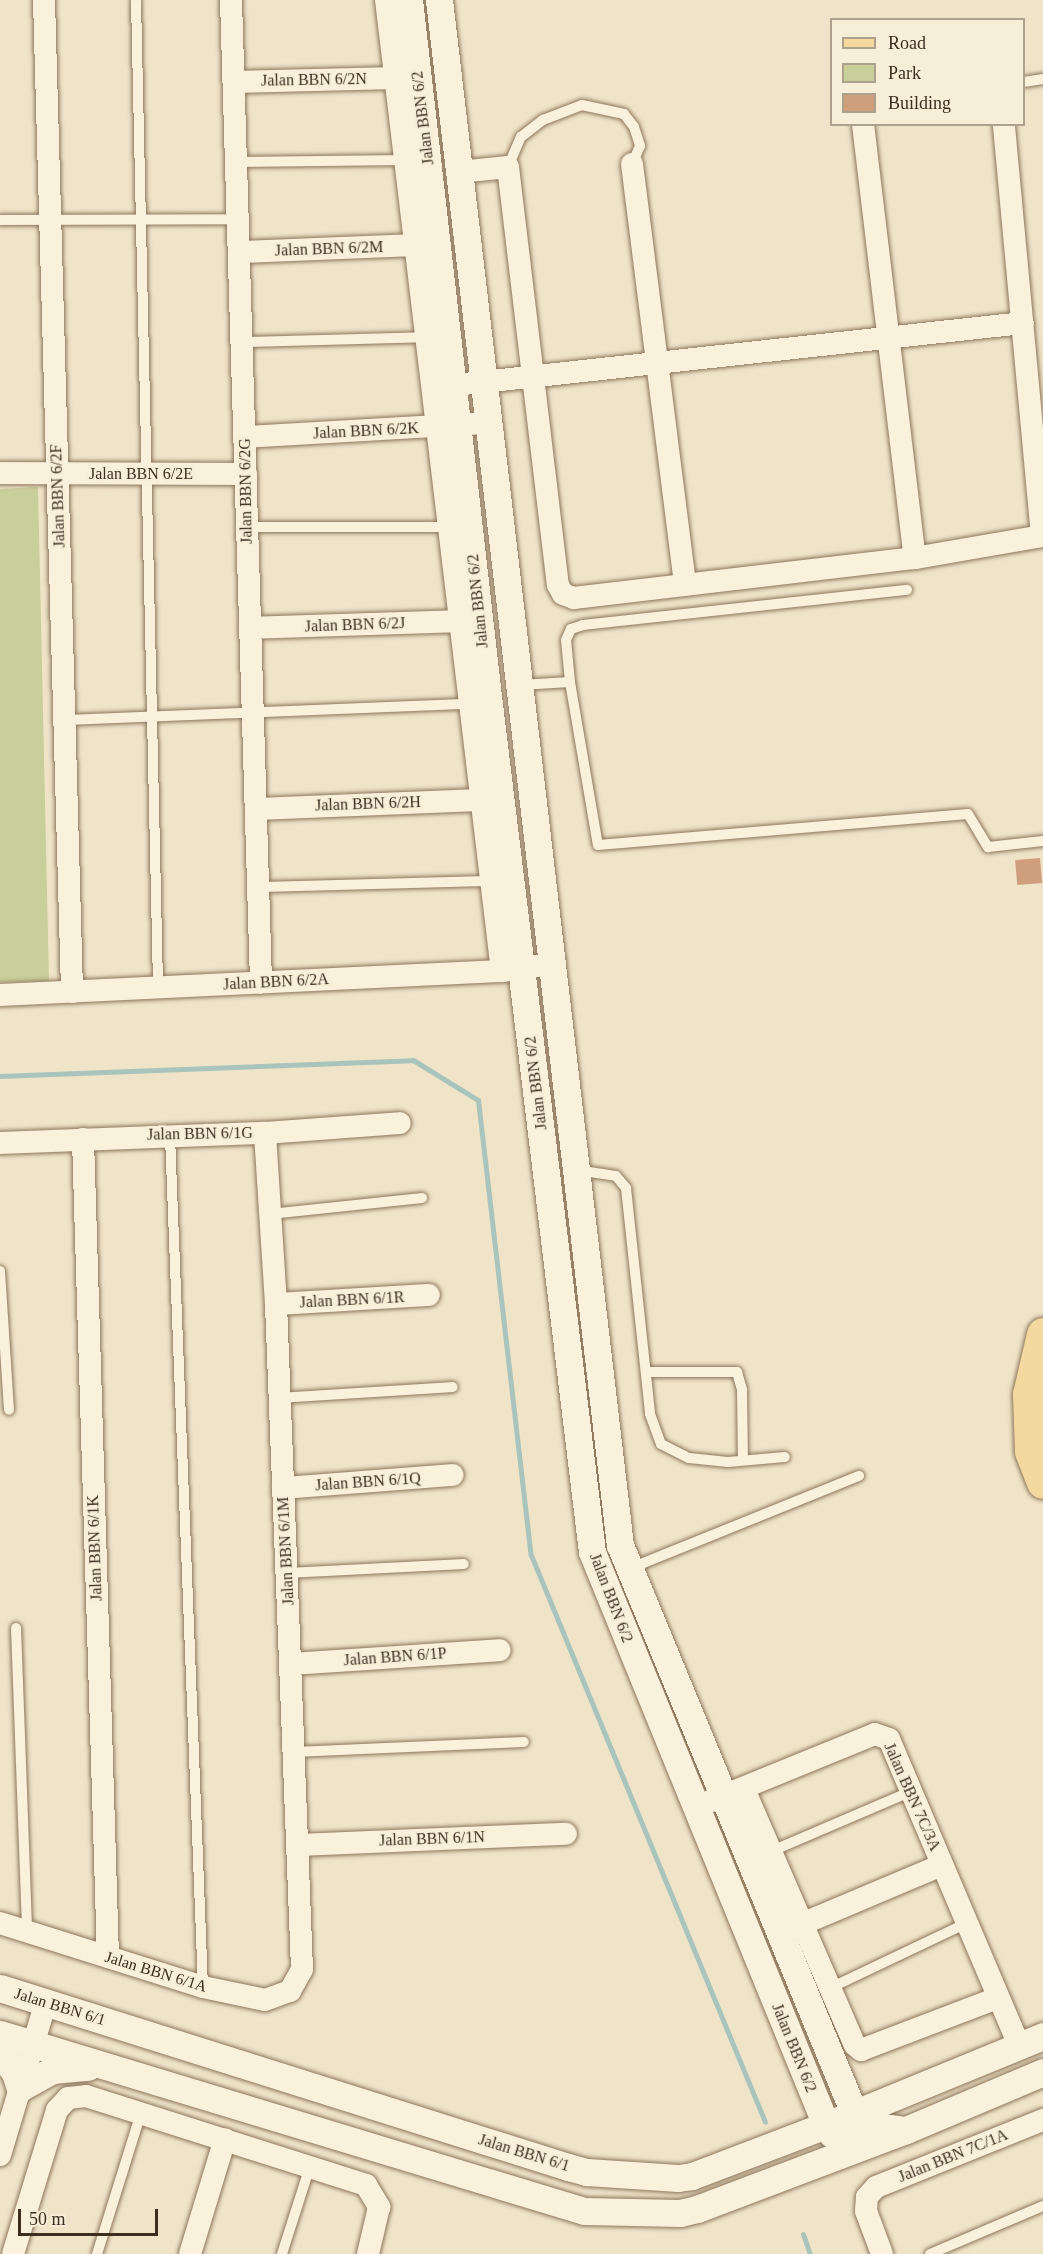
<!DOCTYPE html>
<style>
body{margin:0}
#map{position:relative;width:1043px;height:2254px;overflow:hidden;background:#f0e4c8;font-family:"Times New Roman",serif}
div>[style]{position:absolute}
.green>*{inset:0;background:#c9cf9b}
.stream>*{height:5px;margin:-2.5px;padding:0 2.5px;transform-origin:2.5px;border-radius:2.5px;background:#a9c4bc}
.building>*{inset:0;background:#cf9f7d;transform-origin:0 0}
.roads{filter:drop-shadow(0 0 2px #8d765c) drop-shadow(0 0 2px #8d765c)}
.service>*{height:10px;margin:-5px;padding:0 5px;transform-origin:5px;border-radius:5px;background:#faf1dc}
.minor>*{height:22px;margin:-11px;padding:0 11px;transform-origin:11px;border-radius:11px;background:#faf1dc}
.tertiary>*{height:27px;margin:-13.5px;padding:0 13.5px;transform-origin:13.5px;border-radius:13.5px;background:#faf1dc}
.primary>*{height:33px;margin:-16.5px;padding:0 16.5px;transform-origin:16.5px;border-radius:16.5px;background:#f3d9a0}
span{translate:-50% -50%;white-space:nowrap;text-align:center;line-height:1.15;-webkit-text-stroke:4.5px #f7eed8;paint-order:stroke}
.street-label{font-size:16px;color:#3d2e20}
.legend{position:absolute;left:830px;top:18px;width:195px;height:108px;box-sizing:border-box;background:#f7eed8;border:2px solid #ada18e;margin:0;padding:8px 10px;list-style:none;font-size:18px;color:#3d2e20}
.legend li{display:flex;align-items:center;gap:12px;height:30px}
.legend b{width:30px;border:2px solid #ada18e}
.scale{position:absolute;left:18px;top:2209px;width:140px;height:27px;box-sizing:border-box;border:3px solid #3d2e20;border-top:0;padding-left:8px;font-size:18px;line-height:21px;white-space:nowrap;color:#3d2e20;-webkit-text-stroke:4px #f7eed8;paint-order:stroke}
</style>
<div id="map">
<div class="green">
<div style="clip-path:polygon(38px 487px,49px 981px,0 982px,0 489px)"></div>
</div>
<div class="stream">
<div style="left:0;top:1076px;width:413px;rotate:-2.2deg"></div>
<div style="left:413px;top:1060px;width:76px;rotate:31.6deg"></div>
<div style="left:478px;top:1100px;width:458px;rotate:83.4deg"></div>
<div style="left:531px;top:1555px;width:613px;rotate:67.57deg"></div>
<div style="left:803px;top:2234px;width:21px;rotate:71deg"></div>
</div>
<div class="building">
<div style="left:1040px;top:858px;width:25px;height:25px;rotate:85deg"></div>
</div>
<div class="roads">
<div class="service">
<div style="left:136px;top:0;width:987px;rotate:88.72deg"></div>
<div style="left:1024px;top:82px;width:19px;rotate:-9deg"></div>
<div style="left:237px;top:162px;width:169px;rotate:-0.7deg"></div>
<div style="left:508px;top:167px;width:33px;rotate:-67deg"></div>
<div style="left:521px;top:137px;width:28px;rotate:-38deg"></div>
<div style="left:543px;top:120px;width:42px;rotate:-21deg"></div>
<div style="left:582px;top:105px;width:43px;rotate:12.1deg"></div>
<div style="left:624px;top:114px;width:16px;rotate:52deg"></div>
<div style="left:634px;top:127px;width:20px;rotate:72deg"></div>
<div style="left:640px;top:146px;width:20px;rotate:114deg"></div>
<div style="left:0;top:220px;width:239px;rotate:-0.2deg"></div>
<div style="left:243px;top:342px;width:185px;rotate:-1.5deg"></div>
<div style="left:247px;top:527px;width:202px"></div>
<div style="left:570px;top:682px;width:42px;rotate:-95.4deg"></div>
<div style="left:566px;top:640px;width:12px;rotate:-66deg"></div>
<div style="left:571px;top:629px;width:13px;rotate:-18deg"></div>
<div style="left:583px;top:625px;width:326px;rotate:-6.2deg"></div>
<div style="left:520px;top:685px;width:50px;rotate:-3.4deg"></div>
<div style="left:570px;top:682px;width:165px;rotate:80.3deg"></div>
<div style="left:598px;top:845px;width:371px;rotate:-4.8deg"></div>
<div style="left:968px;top:814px;width:39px;rotate:59deg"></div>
<div style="left:988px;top:847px;width:55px;rotate:-6.2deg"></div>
<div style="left:65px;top:720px;width:405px;rotate:-2.3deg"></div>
<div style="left:258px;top:887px;width:233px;rotate:-1.5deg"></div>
<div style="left:170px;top:1136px;width:852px;rotate:87.78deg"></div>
<div style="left:576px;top:1170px;width:40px;rotate:8.5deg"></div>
<div style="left:616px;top:1176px;width:16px;rotate:50deg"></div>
<div style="left:626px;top:1188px;width:227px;rotate:83.9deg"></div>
<div style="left:650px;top:1414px;width:32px;rotate:70deg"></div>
<div style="left:661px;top:1444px;width:31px;rotate:27deg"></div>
<div style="left:689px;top:1458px;width:39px;rotate:6deg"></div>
<div style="left:728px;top:1462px;width:57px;rotate:-5deg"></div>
<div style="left:270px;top:1214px;width:153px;rotate:-6deg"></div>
<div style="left:0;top:1271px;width:139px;rotate:86.3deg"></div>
<div style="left:647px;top:1372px;width:90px"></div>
<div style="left:737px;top:1372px;width:19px;rotate:74deg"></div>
<div style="left:742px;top:1390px;width:70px;rotate:89.2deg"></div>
<div style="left:279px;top:1398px;width:174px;rotate:-3.6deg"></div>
<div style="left:631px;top:1568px;width:246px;rotate:-22deg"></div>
<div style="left:287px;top:1573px;width:177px;rotate:-2.9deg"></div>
<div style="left:16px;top:1628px;width:303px;rotate:87.9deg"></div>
<div style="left:293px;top:1752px;width:231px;rotate:-2.5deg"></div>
<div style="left:772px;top:1851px;width:152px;rotate:-23.2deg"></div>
<div style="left:832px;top:1987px;width:149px;rotate:-25.4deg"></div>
<div style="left:97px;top:2254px;width:148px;rotate:-72.7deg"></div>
<div style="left:282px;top:2254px;width:92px;rotate:-72.3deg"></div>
<div style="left:930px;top:2254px;width:123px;rotate:-23deg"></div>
</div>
<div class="minor">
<div style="left:44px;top:0;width:992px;rotate:88.38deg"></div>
<div style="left:231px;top:0;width:983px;rotate:88.25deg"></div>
<div style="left:386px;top:0;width:978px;rotate:83.19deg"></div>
<div style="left:234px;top:82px;width:161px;rotate:-1.4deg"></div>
<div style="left:863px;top:124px;width:437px;rotate:83.2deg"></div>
<div style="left:632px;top:164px;width:424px;rotate:82.8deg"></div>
<div style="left:459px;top:172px;width:49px;rotate:-5.8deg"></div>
<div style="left:508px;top:167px;width:421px;rotate:83.2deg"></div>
<div style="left:558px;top:585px;width:10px;rotate:61deg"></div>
<div style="left:563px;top:594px;width:12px;rotate:20deg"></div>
<div style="left:574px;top:598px;width:343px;rotate:-6.7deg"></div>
<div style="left:915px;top:558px;width:129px;rotate:-9.8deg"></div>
<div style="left:1042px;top:536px;width:414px;rotate:-95.3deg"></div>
<div style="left:241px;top:252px;width:176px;rotate:-2.3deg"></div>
<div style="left:455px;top:385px;width:571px;rotate:-6.23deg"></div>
<div style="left:245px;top:437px;width:243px;rotate:-3.3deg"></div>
<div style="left:0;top:473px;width:246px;rotate:0.2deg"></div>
<div style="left:250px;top:628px;width:210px;rotate:-1.9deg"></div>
<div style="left:256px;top:809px;width:225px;rotate:-2.3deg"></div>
<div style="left:0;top:995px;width:503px;rotate:-2.74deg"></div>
<div style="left:502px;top:971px;width:49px;rotate:-8.1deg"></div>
<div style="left:83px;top:1139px;width:818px;rotate:88.25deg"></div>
<div style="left:0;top:1143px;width:265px;rotate:-2.2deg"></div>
<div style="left:265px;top:1133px;width:135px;rotate:-4.2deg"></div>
<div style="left:276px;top:1304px;width:153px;rotate:-3.4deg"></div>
<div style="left:283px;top:1488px;width:170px;rotate:-4.4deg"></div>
<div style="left:291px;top:1664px;width:209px;rotate:-3.8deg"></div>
<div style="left:744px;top:1789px;width:279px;rotate:66.6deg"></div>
<div style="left:855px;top:2045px;width:8px;rotate:40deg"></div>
<div style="left:861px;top:2050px;width:146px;rotate:-20.9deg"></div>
<div style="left:696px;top:1807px;width:193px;rotate:-22.2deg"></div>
<div style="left:875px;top:1734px;width:15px;rotate:20deg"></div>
<div style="left:889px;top:1739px;width:332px;rotate:67deg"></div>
<div style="left:298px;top:1845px;width:268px;rotate:-2.4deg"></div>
<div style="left:0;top:1923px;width:213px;rotate:17.5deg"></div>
<div style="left:203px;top:1987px;width:63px;rotate:11.8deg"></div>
<div style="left:265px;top:2000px;width:27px;rotate:-20deg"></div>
<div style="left:290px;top:1991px;width:25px;rotate:-61deg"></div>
<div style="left:302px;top:1969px;width:666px;rotate:-92.24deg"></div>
<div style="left:276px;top:1304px;width:171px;rotate:-93.7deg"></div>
<div style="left:802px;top:1924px;width:152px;rotate:-22.9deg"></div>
<div style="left:0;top:2155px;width:160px;rotate:-73.3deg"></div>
<div style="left:13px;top:2254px;width:151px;rotate:-73deg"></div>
<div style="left:57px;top:2110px;width:16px;rotate:-47deg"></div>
<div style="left:68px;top:2098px;width:18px;rotate:-6deg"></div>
<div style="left:86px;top:2096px;width:294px;rotate:17.6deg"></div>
<div style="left:366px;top:2185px;width:26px;rotate:59deg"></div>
<div style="left:379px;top:2207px;width:48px;rotate:103.2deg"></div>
<div style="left:190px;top:2254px;width:120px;rotate:-73.1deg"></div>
<div style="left:882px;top:2254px;width:46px;rotate:-110.4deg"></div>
<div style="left:866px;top:2211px;width:14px;rotate:-86deg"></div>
<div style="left:867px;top:2197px;width:13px;rotate:-48deg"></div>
<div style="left:876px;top:2187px;width:180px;rotate:-21.9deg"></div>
</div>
<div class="tertiary">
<div style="left:409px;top:0;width:692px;rotate:83.53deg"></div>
<div style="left:487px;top:688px;width:870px;rotate:83.07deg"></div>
<div style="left:592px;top:1552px;width:619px;rotate:67.79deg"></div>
<div style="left:826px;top:2125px;width:11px;rotate:56deg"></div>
<div style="left:832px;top:2134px;width:10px;rotate:17deg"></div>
<div style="left:842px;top:2137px;width:43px;rotate:-13.4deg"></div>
<div style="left:884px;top:2127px;width:22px;rotate:8deg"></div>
<div style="left:439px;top:0;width:1556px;rotate:83.32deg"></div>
<div style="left:620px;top:1545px;width:614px;rotate:67.61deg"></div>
<div style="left:0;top:1988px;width:596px;rotate:17.49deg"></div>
<div style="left:568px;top:2167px;width:20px;rotate:15deg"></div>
<div style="left:587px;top:2172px;width:91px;rotate:3.8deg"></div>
<div style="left:678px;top:2178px;width:14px;rotate:-8deg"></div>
<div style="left:692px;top:2176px;width:143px;rotate:-20.8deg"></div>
<div style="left:826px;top:2125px;width:235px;rotate:-22.3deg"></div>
<div style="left:0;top:2034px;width:610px;rotate:16.86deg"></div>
<div style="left:584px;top:2211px;width:96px;rotate:1.2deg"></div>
<div style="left:680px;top:2213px;width:17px;rotate:-13deg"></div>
<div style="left:697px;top:2209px;width:223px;rotate:-20.7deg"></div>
<div style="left:906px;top:2130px;width:149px;rotate:-22.9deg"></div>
<div style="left:0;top:2052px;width:26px;rotate:54deg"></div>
<div style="left:15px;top:2073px;width:16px;rotate:72deg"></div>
<div style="left:20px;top:2088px;width:37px;rotate:-29deg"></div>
<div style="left:52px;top:2070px;width:36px;rotate:-5deg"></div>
</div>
<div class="primary">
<div style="left:1043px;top:1334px;width:62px;rotate:103.1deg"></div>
<div style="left:1029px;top:1394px;width:57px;rotate:88deg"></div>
<div style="left:1031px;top:1451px;width:33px;rotate:69deg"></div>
</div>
</div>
<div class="street-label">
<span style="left:314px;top:80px;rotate:-1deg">Jalan BBN 6/2N</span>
<span style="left:423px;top:118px;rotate:-97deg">Jalan BBN 6/2</span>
<span style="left:329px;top:249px;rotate:-2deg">Jalan BBN 6/2M</span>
<span style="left:366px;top:431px;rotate:-3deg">Jalan BBN 6/2K</span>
<span style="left:141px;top:474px">Jalan BBN 6/2E</span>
<span style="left:246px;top:491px;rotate:-91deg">Jalan BBN 6/2G</span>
<span style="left:58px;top:496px;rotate:-92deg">Jalan BBN 6/2F</span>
<span style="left:478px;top:601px;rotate:-96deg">Jalan BBN 6/2</span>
<span style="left:355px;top:625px;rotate:-2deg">Jalan BBN 6/2J</span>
<span style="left:368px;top:804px;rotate:-2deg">Jalan BBN 6/2H</span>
<span style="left:276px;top:982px;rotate:-3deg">Jalan BBN 6/2A</span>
<span style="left:536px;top:1083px;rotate:-97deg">Jalan BBN 6/2</span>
<span style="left:200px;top:1134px;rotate:-1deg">Jalan BBN 6/1G</span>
<span style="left:352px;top:1300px;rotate:-3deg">Jalan BBN 6/1R</span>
<span style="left:368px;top:1482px;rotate:-4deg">Jalan BBN 6/1Q</span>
<span style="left:95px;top:1548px;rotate:-92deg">Jalan BBN 6/1K</span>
<span style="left:286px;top:1551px;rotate:-93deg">Jalan BBN 6/1M</span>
<span style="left:611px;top:1598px;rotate:69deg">Jalan BBN 6/2</span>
<span style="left:395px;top:1657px;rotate:-4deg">Jalan BBN 6/1P</span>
<span style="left:912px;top:1797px;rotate:66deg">Jalan BBN 7C/3A</span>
<span style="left:432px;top:1839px;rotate:-2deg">Jalan BBN 6/1N</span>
<span style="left:156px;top:1972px;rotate:17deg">Jalan BBN 6/1A</span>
<span style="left:60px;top:2007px;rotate:17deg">Jalan BBN 6/1</span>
<span style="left:794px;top:2048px;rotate:68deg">Jalan BBN 6/2</span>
<span style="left:524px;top:2153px;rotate:17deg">Jalan BBN 6/1</span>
<span style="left:953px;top:2156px;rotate:-22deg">Jalan BBN 7C/1A</span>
</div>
<ul class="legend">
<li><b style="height:8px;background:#f3d9a0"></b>Road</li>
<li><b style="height:16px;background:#c9cf9b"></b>Park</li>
<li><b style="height:16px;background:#cf9f7d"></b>Building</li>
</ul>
<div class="scale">50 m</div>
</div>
